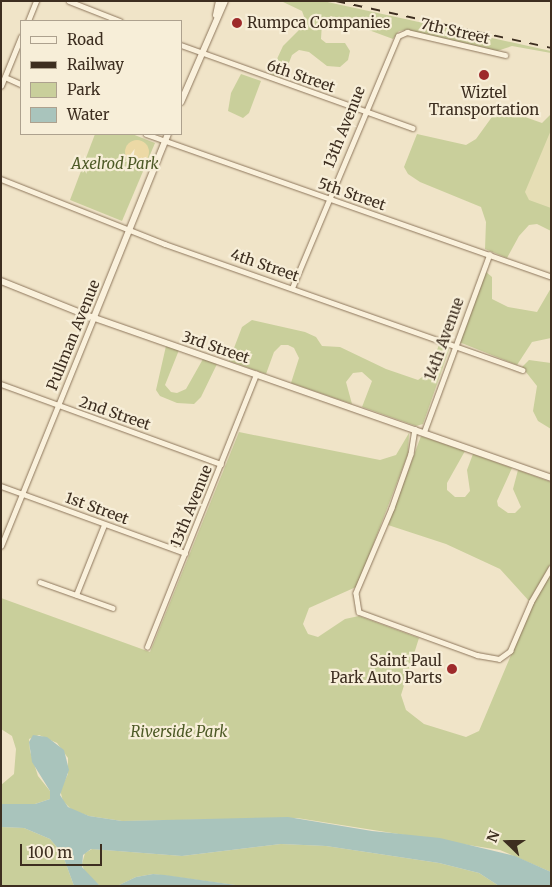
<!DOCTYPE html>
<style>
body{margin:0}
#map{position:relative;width:552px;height:887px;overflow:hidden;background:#f0e4c8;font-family:Merriweather,serif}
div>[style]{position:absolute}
.farmland>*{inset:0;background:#e6deb5}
.green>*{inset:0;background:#c9cf9b}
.sand>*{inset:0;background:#ecd9a5}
.round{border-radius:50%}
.water>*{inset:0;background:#a9c4bc}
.roads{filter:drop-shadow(0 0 1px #8d765c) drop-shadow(0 0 1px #8d765c)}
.street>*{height:4.5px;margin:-2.25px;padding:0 2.25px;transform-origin:2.25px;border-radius:2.25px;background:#faf1dc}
.secondary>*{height:6px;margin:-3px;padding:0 3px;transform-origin:3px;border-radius:3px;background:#faf1dc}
.rail>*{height:2px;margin-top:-1px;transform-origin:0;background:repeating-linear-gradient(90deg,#3d2e20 0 9px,transparent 0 18px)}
.dots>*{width:14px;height:14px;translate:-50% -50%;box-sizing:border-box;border:2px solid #f7eed8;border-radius:50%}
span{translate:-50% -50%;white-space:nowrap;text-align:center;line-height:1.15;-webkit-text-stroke:4.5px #f7eed8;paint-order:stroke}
.poi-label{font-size:15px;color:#3d2e20}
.left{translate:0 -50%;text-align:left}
.right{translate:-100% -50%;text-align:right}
.street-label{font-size:15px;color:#3d2e20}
.park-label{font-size:15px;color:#4d5a26;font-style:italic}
.frame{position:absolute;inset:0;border:2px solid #3d2e20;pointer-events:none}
.legend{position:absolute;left:20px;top:20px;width:162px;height:115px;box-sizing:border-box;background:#f7eed8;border:1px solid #ada18e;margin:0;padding:6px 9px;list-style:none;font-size:15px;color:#3d2e20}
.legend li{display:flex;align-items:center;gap:10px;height:25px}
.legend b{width:25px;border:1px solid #ada18e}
.north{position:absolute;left:482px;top:817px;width:50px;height:50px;-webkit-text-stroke:4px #f7eed8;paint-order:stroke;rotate:292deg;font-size:14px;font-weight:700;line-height:20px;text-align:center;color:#3d2e20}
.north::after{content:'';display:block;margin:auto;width:18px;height:22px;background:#3d2e20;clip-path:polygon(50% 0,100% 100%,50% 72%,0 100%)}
.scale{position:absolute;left:20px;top:844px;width:82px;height:22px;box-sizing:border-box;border:2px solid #3d2e20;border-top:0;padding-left:6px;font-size:15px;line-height:18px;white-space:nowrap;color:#3d2e20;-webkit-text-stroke:4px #f7eed8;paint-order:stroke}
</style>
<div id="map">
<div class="farmland">
<div style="clip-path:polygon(551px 117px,551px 215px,517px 201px)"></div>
</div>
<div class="green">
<div style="clip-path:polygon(281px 1px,323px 1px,551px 51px,551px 53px,512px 46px,497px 51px,407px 30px,399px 31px,393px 39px,331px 16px,322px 23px,321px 39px,326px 43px,345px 43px,350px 51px,348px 60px,340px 67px,327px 66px,309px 52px,299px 50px,292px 55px,283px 78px,270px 74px,283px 46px,300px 29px,305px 19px,302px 11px)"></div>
<div style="clip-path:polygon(241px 74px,261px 81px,249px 113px,243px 118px,228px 111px,231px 93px)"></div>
<div style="clip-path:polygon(497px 110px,505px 110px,542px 123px,551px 114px,551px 130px,525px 192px,529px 200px,551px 208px,551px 231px,537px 224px,529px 225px,519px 236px,507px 258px,485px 249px,486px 222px,481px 207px,420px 182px,408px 174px,404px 167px,417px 134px,466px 145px,476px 139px)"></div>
<div style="clip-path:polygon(95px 134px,132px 134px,155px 143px,122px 221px,70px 200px)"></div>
<div style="clip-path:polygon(485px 271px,492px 277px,492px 299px,508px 307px,537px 312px,551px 288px,551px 338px,532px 342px,517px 365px,459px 342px)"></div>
<div style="clip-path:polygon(252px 320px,305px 332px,316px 337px,322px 346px,340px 347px,386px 369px,418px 380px,429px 372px,440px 342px,447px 345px,449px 350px,423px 424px,416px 426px,362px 407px,372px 381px,362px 372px,353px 373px,346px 382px,352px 404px,291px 383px,299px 358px,294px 348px,288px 345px,281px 345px,274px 352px,266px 374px,229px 361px,242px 327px)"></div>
<div style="clip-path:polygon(166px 346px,179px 350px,165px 385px,171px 392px,177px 393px,186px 389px,203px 359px,217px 364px,201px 397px,194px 404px,177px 403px,160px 396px,156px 390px)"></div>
<div style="clip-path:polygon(529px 360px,551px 363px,551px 429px,538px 421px,533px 411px,537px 386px,522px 367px)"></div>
<div style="clip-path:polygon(239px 432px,380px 460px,396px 455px,409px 433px,408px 454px,360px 579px,356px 587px,309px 608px,303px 624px,308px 634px,318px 637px,345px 619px,359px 616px,419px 638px,401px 695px,406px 710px,424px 724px,466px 737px,479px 731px,530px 610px,551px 573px,551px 872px,500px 850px,297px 818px,122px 821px,89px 816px,72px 810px,63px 801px,60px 790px,68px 774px,68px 758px,57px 743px,39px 735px,29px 739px,30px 751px,38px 776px,50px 791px,50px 799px,35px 804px,1px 804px,1px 785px,14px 774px,16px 749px,12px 736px,1px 729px,1px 598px,150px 652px)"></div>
<div style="clip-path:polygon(421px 436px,465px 451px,447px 483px,447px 490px,455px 497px,465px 497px,470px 491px,467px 470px,473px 454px,512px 468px,497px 501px,498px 506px,508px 513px,515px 513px,521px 507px,513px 489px,518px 470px,551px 482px,551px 563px,529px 601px,500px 569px,446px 544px,388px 525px)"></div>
<div style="clip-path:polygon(1px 827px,24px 828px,50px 839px,62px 853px,74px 886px,1px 886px)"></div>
<div style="clip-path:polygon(281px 844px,326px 846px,439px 863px,479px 873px,499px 886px,243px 886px,153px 874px,136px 877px,117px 886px,100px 886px,85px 873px,82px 864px,85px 853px,92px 849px,182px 856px)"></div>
</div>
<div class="sand">
<div class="round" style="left:125px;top:140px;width:24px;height:24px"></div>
</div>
<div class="water">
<div style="clip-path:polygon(33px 735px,47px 737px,64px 750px,69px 770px,60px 795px,68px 807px,89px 816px,122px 821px,288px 817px,372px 831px,440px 838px,515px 856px,551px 872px,551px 886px,499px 886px,479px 873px,439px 863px,326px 846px,281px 844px,182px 856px,91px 849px,83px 855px,82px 867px,100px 886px,74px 886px,62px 853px,50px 839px,24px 828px,1px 827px,1px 804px,35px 804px,50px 799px,50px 791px,32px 762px,29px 742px)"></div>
<div style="clip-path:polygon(153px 874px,165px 875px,243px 886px,117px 886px,136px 877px)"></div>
</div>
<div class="roads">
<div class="street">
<div style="left:69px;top:1px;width:55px;rotate:21.4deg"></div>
<div style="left:28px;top:21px;width:22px;rotate:-68deg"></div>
<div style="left:181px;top:45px;width:246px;rotate:19.7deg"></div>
<div style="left:5px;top:77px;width:17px;rotate:24deg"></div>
<div style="left:1px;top:86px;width:53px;rotate:-67.8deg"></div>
<div style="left:146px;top:134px;width:430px;rotate:19.4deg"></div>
<div style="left:1px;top:179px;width:176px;rotate:21.6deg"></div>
<div style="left:165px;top:244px;width:379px;rotate:19.4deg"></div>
<div style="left:292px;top:288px;width:273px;rotate:-67.2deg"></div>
<div style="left:398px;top:36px;width:10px;rotate:-24deg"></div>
<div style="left:407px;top:32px;width:101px;rotate:13.2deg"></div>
<div style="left:1px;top:384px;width:234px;rotate:20deg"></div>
<div style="left:415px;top:429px;width:25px;rotate:99deg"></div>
<div style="left:411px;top:454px;width:57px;rotate:109.4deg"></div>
<div style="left:392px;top:508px;width:92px;rotate:113deg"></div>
<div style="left:356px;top:593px;width:19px;rotate:81deg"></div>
<div style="left:359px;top:612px;width:126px;rotate:20deg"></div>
<div style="left:477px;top:655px;width:22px;rotate:10deg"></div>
<div style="left:499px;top:659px;width:14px;rotate:-36deg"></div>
<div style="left:510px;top:651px;width:53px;rotate:-66.8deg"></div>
<div style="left:531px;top:602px;width:39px;rotate:-60deg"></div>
<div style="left:424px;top:432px;width:189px;rotate:-69.8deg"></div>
<div style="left:1px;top:486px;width:196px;rotate:20deg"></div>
<div style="left:1px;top:546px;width:247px;rotate:-67.9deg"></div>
<div style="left:40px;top:582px;width:77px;rotate:19.6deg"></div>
<div style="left:76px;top:595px;width:75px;rotate:-68.2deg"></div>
<div style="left:147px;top:647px;width:294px;rotate:-68.2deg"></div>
</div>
<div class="secondary">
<div style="left:216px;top:15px;width:14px;rotate:-78deg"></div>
<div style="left:181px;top:102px;width:110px;rotate:-66.5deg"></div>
<div style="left:1px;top:281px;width:92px;rotate:21.8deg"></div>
<div style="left:86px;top:315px;width:493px;rotate:19.3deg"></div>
<div style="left:94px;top:317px;width:197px;rotate:-68deg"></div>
</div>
</div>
<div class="rail">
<div style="left:336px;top:1px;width:220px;rotate:12.3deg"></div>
</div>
<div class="dots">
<div style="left:237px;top:23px;background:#9e2a2b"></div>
<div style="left:484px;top:75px;background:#9e2a2b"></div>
<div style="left:452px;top:669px;background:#9e2a2b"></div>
</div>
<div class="poi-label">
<span class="left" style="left:247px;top:23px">Rumpca Companies</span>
<span style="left:484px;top:101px">Wiztel<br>Transportation</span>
<span class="right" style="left:442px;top:669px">Saint Paul<br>Park Auto Parts</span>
</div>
<div class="street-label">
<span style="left:455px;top:31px;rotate:13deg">7th Street</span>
<span style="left:301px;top:76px;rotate:19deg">6th Street</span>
<span style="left:344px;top:127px;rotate:-68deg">13th Avenue</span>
<span style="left:352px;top:194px;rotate:19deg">5th Street</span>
<span style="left:265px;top:265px;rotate:19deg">4th Street</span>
<span style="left:73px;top:335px;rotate:-68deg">Pullman Avenue</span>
<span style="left:444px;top:339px;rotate:-70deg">14th Avenue</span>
<span style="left:216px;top:347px;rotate:19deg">3rd Street</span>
<span style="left:115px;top:413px;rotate:19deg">2nd Street</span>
<span style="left:191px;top:506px;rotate:-68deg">13th Avenue</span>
<span style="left:97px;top:508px;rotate:20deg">1st Street</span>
</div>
<div class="park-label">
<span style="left:115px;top:164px">Axelrod Park</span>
<span style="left:179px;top:732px">Riverside Park</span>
</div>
<div class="frame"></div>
<ul class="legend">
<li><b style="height:6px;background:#faf1dc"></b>Road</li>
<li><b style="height:6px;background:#3d2e20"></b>Railway</li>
<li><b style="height:14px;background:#c9cf9b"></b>Park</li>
<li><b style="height:14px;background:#a9c4bc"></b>Water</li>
</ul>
<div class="north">N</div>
<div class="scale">100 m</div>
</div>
